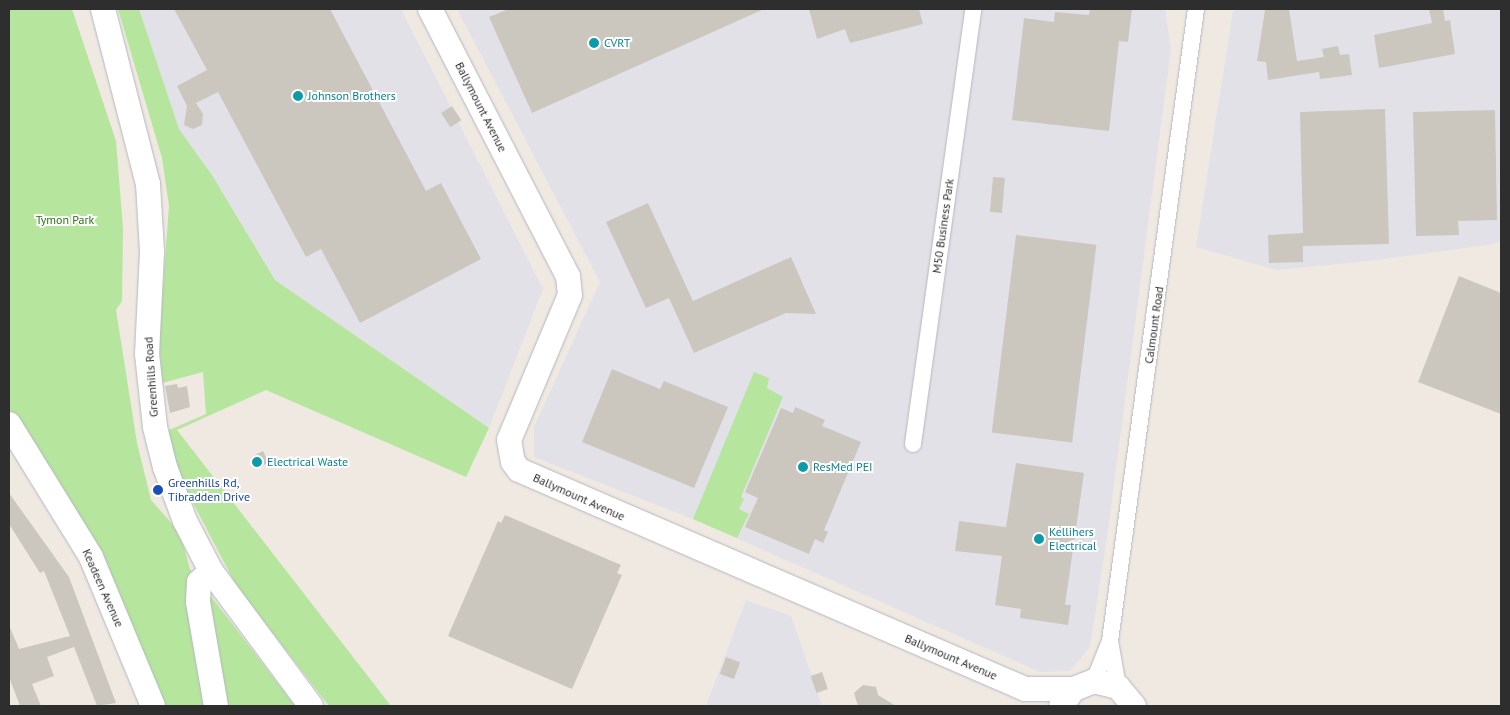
<!DOCTYPE html>
<style>
body{margin:0}
#map{position:relative;width:1510px;height:715px;overflow:hidden;background:#efe9e1;font-family:"PT Sans",sans-serif}
div>[style]{position:absolute}
.industrial>*{inset:0;background:#e3e1e8}
.green>*{inset:0;background:#b6e59e}
.building>*{inset:0;background:#cbc7bf;transform-origin:0 0}
.roads{filter:drop-shadow(0 0 1px #b4b7c1) drop-shadow(0 0 1px #b4b7c1)}
.street>*{height:16px;margin:-8px;padding:0 8px;transform-origin:8px;border-radius:8px;background:#fff}
.secondary>*{height:24px;margin:-12px;padding:0 12px;transform-origin:12px;border-radius:12px;background:#fff}
.dots>*{width:14px;height:14px;translate:-50% -50%;box-sizing:border-box;border:2px solid #fff;border-radius:50%}
span{translate:-50% -50%;white-space:nowrap;text-align:center;line-height:1.15;-webkit-text-stroke:4px #fff;paint-order:stroke}
.culture-label{font-size:12px;color:#0d838f}
.left{translate:0 -50%;text-align:left}
.street-label{font-size:12px;color:#2e2e2e}
.park-label{font-size:12px;color:#2c6e1b}
.transit-label{font-size:12px;color:#164399}
.frame{position:absolute;inset:0;border:10px solid #2e2e2e;pointer-events:none}
</style>
<div id="map">
<div class="industrial">
<div style="clip-path:polygon(139px 9px,401px 9px,543px 289px,489px 428px,275px 280px,212px 175px,179px 129px)"></div>
<div style="clip-path:polygon(457px 9px,1165px 9px,1171px 49px,1108px 530px,1090px 647px,1070px 671px,1040px 672px,693px 519px,534px 457px,534px 427px,600px 282px)"></div>
<div style="clip-path:polygon(1236px 9px,1501px 9px,1501px 240px,1494px 244px,1370px 261px,1276px 270px,1196px 247px,1233px 11px)"></div>
<div style="clip-path:polygon(746px 600px,791px 616px,822px 706px,706px 706px)"></div>
</div>
<div class="green">
<div style="clip-path:polygon(9px 9px,72px 9px,116px 141px,123px 228px,122px 301px,116px 310px,137px 443px,151px 500px,180px 533px,190px 569px,295px 706px,160px 706px,10px 414px)"></div>
<div style="clip-path:polygon(118px 9px,139px 9px,179px 129px,212px 175px,275px 280px,489px 428px,466px 477px,266px 390px,177px 430px,391px 706px,329px 706px,236px 585px,182px 482px,167px 431px,206px 414px,203px 372px,162px 383px,159px 341px,169px 206px,162px 158px)"></div>
<div style="clip-path:polygon(754px 372px,769px 378px,767px 388px,783px 397px,741px 497px,744px 499px,739px 509px,749px 514px,737px 538px,693px 519px)"></div>
</div>
<div class="building">
<div style="clip-path:polygon(174px 9px,330px 9px,426px 191px,441px 183px,481px 259px,360px 323px,321px 249px,306px 257px,218px 92px,196px 103px,203px 114px,202px 125px,193px 129px,184px 125px,187px 106px,177px 86px,207px 70px)"></div>
<div style="clip-path:polygon(509px 9px,764px 9px,532px 113px,489px 17px)"></div>
<div style="clip-path:polygon(809px 9px,919px 9px,923px 24px,850px 43px,845px 29px,817px 39px)"></div>
<div style="clip-path:polygon(1090px 9px,1132px 9px,1128px 42px,1119px 41px,1109px 131px,1012px 120px,1024px 18px,1054px 22px,1055px 12px,1089px 15px)"></div>
<div style="clip-path:polygon(1289px 9px,1297px 61px,1324px 57px,1322px 49px,1338px 46px,1340px 55px,1349px 54px,1352px 75px,1320px 79px,1319px 72px,1268px 80px,1266px 62px,1257px 61px,1265px 10px)"></div>
<div style="clip-path:polygon(1429px 9px,1443px 9px,1445px 21px,1450px 20px,1455px 54px,1379px 68px,1374px 35px,1432px 23px)"></div>
<div style="left:452px;top:106px;width:17px;height:13px;rotate:57deg"></div>
<div style="clip-path:polygon(1385px 109px,1389px 244px,1303px 246px,1303px 262px,1269px 263px,1268px 235px,1303px 233px,1300px 112px)"></div>
<div style="clip-path:polygon(1495px 110px,1497px 220px,1458px 221px,1459px 235px,1416px 236px,1413px 112px)"></div>
<div style="left:993px;top:177px;width:12px;height:35px;rotate:5deg"></div>
<div style="clip-path:polygon(648px 203px,693px 301px,791px 257px,816px 314px,786px 313px,694px 353px,669px 298px,646px 308px,606px 222px)"></div>
<div style="left:1016px;top:235px;width:81px;height:199px;rotate:7deg"></div>
<div style="clip-path:polygon(1459px 276px,1501px 293px,1501px 414px,1418px 382px)"></div>
<div style="clip-path:polygon(612px 369px,660px 389px,664px 381px,728px 407px,694px 488px,582px 442px)"></div>
<div style="clip-path:polygon(177px 384px,178px 388px,187px 386px,190px 407px,170px 413px,165px 386px)"></div>
<div style="clip-path:polygon(795px 407px,825px 420px,822px 426px,861px 442px,824px 530px,828px 532px,823px 543px,815px 539px,809px 554px,745px 527px,758px 498px,745px 492px,781px 408px,793px 413px)"></div>
<div style="left:263px;top:451px;width:13px;height:13px;rotate:63deg"></div>
<div style="clip-path:polygon(1016px 463px,1084px 473px,1065px 605px,1071px 605px,1068px 625px,1020px 618px,1021px 609px,995px 605px,1002px 556px,955px 551px,959px 521px,1006px 527px)"></div>
<div style="clip-path:polygon(9px 493px,69px 577px,116px 703px,97px 706px,74px 647px,47px 657px,54px 676px,32px 684px,41px 706px,20px 706px,9px 677px,9px 625px,19px 649px,70px 636px,44px 571px,40px 573px,9px 524px)"></div>
<div style="clip-path:polygon(505px 515px,621px 565px,617px 573px,622px 575px,572px 689px,448px 636px,498px 521px,501px 523px)"></div>
<div style="left:726px;top:657px;width:15px;height:18px;rotate:20deg"></div>
<div style="left:822px;top:672px;width:18px;height:12px;rotate:71deg"></div>
<div style="clip-path:polygon(863px 685px,876px 687px,878px 695px,896px 706px,858px 706px,854px 693px)"></div>
</div>
<div class="roads">
<div class="street">
<div style="left:913px;top:444px;width:439px;rotate:-82.1deg"></div>
<div style="left:1110px;top:641px;width:47px;rotate:80.1deg"></div>
<div style="left:1094px;top:681px;width:43px;rotate:-68.2deg"></div>
<div style="left:1110px;top:641px;width:638px;rotate:-82.25deg"></div>
</div>
<div class="secondary">
<div style="left:103px;top:9px;width:181px;rotate:75.6deg"></div>
<div style="left:148px;top:184px;width:68px;rotate:86.6deg"></div>
<div style="left:152px;top:252px;width:102px;rotate:92.8deg"></div>
<div style="left:147px;top:354px;width:73px;rotate:83.7deg"></div>
<div style="left:155px;top:427px;width:41px;rotate:76deg"></div>
<div style="left:165px;top:467px;width:58px;rotate:69.7deg"></div>
<div style="left:185px;top:521px;width:56px;rotate:62.5deg"></div>
<div style="left:211px;top:571px;width:168px;rotate:53.5deg"></div>
<div style="left:430px;top:9px;width:301px;rotate:62.7deg"></div>
<div style="left:568px;top:276px;width:19px;rotate:84deg"></div>
<div style="left:570px;top:295px;width:157px;rotate:112.8deg"></div>
<div style="left:509px;top:440px;width:22px;rotate:80deg"></div>
<div style="left:513px;top:462px;width:10px;rotate:53deg"></div>
<div style="left:519px;top:470px;width:551px;rotate:23.4deg"></div>
<div style="left:1025px;top:689px;width:49px"></div>
<div style="left:9px;top:424px;width:156px;rotate:58.3deg"></div>
<div style="left:91px;top:557px;width:161px;rotate:67.4deg"></div>
<div style="left:211px;top:571px;width:16px;rotate:137deg"></div>
<div style="left:199px;top:582px;width:20px;rotate:93deg"></div>
<div style="left:198px;top:602px;width:106px;rotate:80.2deg"></div>
<div style="left:1061px;top:706px;width:21px;rotate:-53deg"></div>
<div style="left:1074px;top:689px;width:22px;rotate:-22deg"></div>
<div style="left:1094px;top:681px;width:25px;rotate:14deg"></div>
<div style="left:1118px;top:687px;width:25px;rotate:50deg"></div>
</div>
</div>
<div class="dots">
<div style="left:594px;top:43px;background:#0f9aa8"></div>
<div style="left:298px;top:96px;background:#0f9aa8"></div>
<div style="left:257px;top:462px;background:#0f9aa8"></div>
<div style="left:803px;top:467px;background:#0f9aa8"></div>
<div style="left:158px;top:490px;background:#1a4fb4"></div>
<div style="left:1039px;top:539px;background:#0f9aa8"></div>
</div>
<div class="culture-label">
<span class="left" style="left:604px;top:43px">CVRT</span>
<span class="left" style="left:308px;top:96px">Johnson Brothers</span>
<span class="left" style="left:267px;top:462px">Electrical Waste</span>
<span class="left" style="left:813px;top:467px">ResMed PEI</span>
<span class="left" style="left:1049px;top:539px">Kellihers<br>Electrical</span>
</div>
<div class="street-label">
<span style="left:481px;top:107px;rotate:63deg">Ballymount Avenue</span>
<span style="left:943px;top:226px;rotate:-82deg">M50 Business Park</span>
<span style="left:1154px;top:325px;rotate:-82deg">Calmount Road</span>
<span style="left:151px;top:377px;rotate:-94deg">Greenhills Road</span>
<span style="left:579px;top:497px;rotate:24deg">Ballymount Avenue</span>
<span style="left:103px;top:588px;rotate:66deg">Keadeen Avenue</span>
<span style="left:951px;top:657px;rotate:23deg">Ballymount Avenue</span>
</div>
<div class="park-label">
<span style="left:65px;top:220px">Tymon Park</span>
</div>
<div class="transit-label">
<span class="left" style="left:168px;top:490px">Greenhills Rd,<br>Tibradden Drive</span>
</div>
<div class="frame"></div>
</div>
